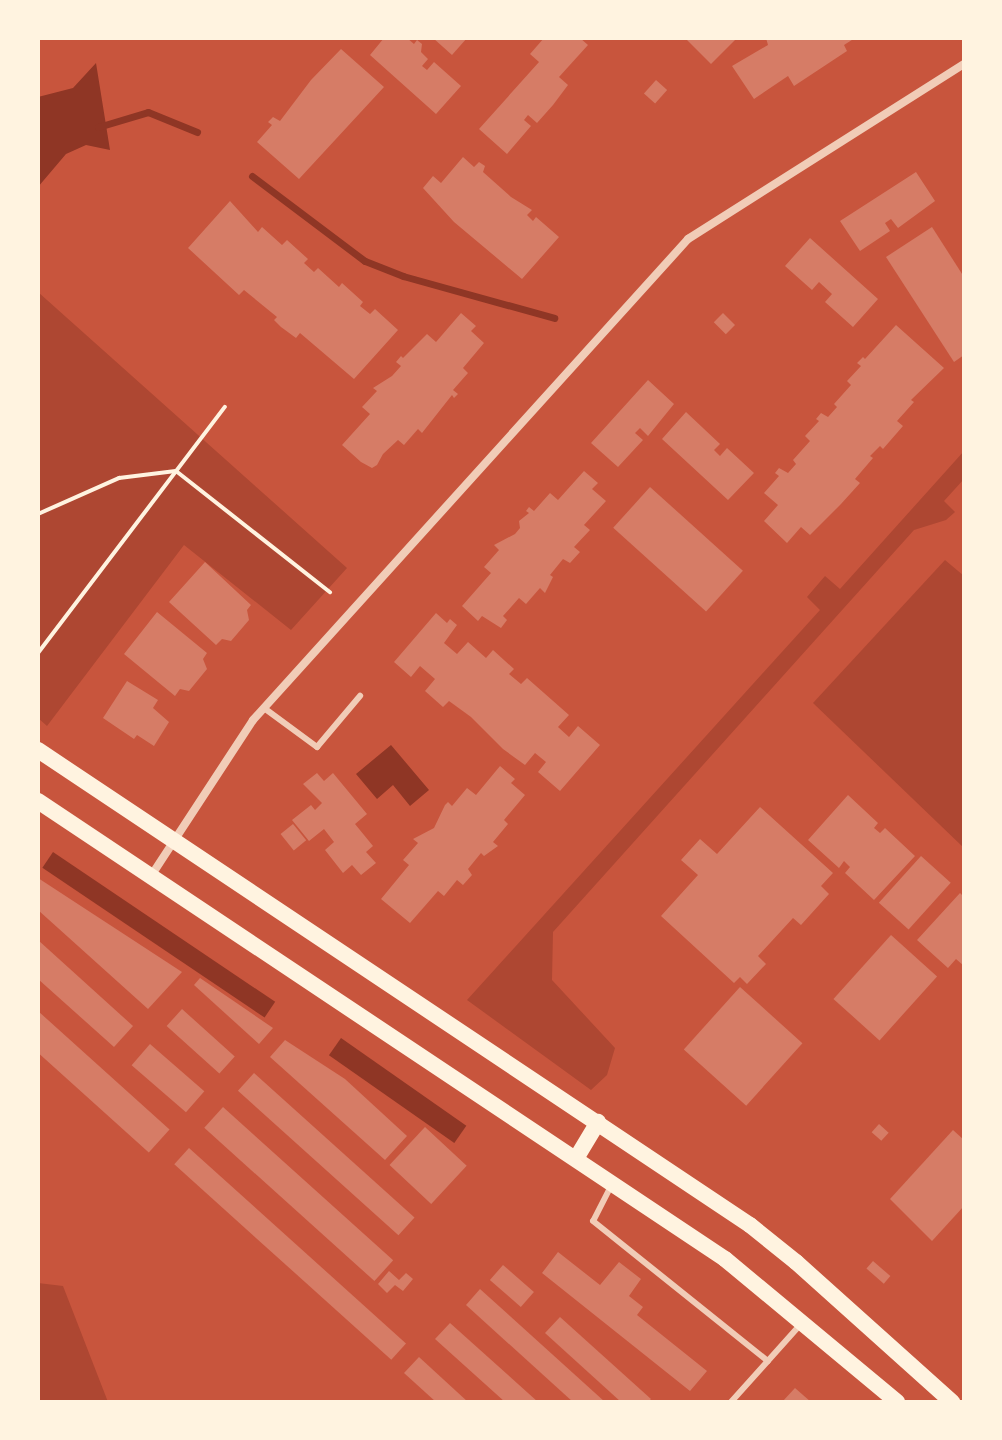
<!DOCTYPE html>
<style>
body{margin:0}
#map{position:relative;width:1002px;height:1440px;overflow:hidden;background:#c8553d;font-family:Signika,sans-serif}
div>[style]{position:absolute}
.green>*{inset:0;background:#ae4732}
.water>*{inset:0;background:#8f3625;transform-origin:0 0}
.stream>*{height:7px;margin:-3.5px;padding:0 3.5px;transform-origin:3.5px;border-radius:3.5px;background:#8f3625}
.building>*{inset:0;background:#d67c66;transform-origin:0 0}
.path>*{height:4px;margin:-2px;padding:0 2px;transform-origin:2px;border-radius:2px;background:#fff3e0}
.service>*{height:6px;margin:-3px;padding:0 3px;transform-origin:3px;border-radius:3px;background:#f1ccb7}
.minor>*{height:8px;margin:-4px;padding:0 4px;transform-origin:4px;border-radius:4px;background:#f1ccb7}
.secondary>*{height:16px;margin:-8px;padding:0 8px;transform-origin:8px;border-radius:8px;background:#fff3e0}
span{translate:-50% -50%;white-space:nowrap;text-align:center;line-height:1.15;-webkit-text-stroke:6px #fff3e0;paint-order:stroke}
.frame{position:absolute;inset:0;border:40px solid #fff3e0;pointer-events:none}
</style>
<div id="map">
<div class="green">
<div style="clip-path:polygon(38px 292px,347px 568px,291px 630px,184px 545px,47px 726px,38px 718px)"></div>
<div style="clip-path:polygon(964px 451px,964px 479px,944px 501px,955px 512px,946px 520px,914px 530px,553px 932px,552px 980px,615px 1048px,607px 1075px,591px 1090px,467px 1000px,820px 610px,807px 597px,825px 576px,840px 589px)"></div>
<div style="clip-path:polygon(945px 560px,964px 576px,964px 848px,813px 703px)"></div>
<div style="clip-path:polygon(38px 1283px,63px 1286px,108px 1402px,38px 1402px)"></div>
</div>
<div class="water">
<div style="clip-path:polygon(96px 63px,110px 150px,86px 145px,66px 154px,38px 187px,38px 97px,73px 88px)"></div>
<div style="clip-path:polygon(391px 745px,429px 790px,410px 806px,393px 785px,377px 799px,356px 774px)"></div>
<div style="left:53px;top:852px;width:268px;height:19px;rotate:34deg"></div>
<div style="left:341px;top:1038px;width:153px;height:21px;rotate:35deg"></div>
</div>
<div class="stream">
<div style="left:98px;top:127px;width:52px;rotate:-16.7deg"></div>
<div style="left:148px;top:112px;width:53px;rotate:22.2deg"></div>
<div style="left:252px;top:176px;width:141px;rotate:37deg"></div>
<div style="left:365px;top:261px;width:41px;rotate:21.5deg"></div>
<div style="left:403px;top:276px;width:157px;rotate:15.5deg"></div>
</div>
<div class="building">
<div style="clip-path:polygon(384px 38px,407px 38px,414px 44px,417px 40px,422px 44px,421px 52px,428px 59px,422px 66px,427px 70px,434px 62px,461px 86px,436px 114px,370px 55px)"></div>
<div style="clip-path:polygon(433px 38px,467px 38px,452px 55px)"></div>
<div style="clip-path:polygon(544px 38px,580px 38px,588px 45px,559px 77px,568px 85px,553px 105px,537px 123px,528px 115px,524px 120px,531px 126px,507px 154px,479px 129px,539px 62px,530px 54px)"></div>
<div style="clip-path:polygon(685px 38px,737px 38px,711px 64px)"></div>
<div style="clip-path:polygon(766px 38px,855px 38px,844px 45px,847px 51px,794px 86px,788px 76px,754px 99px,732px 66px,768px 45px)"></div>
<div style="clip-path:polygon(341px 49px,384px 87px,299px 179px,257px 142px,272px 125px,268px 122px,273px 117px,280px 121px,311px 80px)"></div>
<div style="left:656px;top:80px;width:15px;height:18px;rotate:42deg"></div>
<div style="clip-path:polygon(463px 157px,474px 167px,479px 162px,485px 166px,483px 172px,511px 197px,532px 210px,527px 215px,533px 221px,536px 217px,559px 237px,522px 279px,454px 222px,423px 188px,433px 176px,441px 183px)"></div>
<div style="clip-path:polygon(916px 172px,935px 201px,898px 228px,891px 219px,885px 223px,890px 231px,860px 251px,840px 221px)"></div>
<div style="clip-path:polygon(230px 201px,258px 232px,262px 227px,282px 245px,287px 240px,308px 259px,304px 263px,314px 272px,318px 268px,339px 287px,342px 283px,363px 302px,360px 306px,370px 314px,375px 309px,398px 330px,354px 379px,300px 333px,296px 338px,281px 327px,274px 320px,277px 317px,244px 290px,239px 295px,188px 248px)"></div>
<div style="clip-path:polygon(932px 227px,964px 277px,964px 355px,954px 362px,886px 257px)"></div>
<div style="clip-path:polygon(810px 238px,878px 299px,853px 327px,825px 302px,832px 294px,819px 282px,812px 290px,785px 266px)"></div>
<div style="clip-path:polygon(461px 313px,476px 326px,471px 331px,484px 343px,463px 368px,468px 373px,453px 390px,458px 394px,454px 398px,452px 395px,422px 433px,418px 429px,404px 445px,398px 440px,383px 454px,377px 465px,372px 468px,361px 462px,342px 445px,370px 414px,362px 407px,377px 391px,373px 388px,392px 376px,401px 366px,396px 362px,401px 356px,403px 358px,427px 334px,436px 342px)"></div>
<div style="left:723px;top:313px;width:17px;height:13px;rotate:45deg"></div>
<div style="clip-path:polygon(896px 325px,944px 368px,911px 400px,914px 402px,897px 421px,903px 426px,883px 449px,880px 446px,870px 456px,873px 458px,855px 479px,860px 483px,841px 504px,810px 535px,801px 527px,787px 543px,764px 521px,778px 505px,764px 493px,779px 476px,775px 473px,779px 468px,788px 473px,796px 464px,793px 460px,810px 441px,805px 436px,819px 421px,816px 419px,821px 413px,828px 417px,837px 407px,834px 404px,851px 385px,847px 381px,861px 366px,857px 363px,863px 357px,865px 359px)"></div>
<div style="clip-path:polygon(648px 380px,674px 404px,648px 436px,640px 428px,635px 433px,643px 440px,618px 467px,591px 443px)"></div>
<div style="clip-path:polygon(686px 412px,720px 444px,714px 450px,720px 456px,727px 448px,754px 473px,728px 500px,662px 439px)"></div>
<div style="clip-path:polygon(584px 471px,598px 483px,592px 489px,606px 501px,584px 525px,590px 530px,574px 547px,580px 552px,570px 563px,563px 559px,550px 575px,553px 577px,545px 593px,540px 588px,526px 604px,519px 598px,503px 616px,507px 620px,501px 628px,482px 616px,478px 621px,462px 606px,491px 573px,484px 567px,499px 550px,494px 545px,515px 534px,520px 528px,519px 521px,529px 513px,526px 511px,529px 507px,534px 511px,550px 493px,558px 500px)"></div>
<div style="left:650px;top:487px;width:125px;height:55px;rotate:42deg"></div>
<div style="clip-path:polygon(205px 562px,251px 605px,247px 610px,249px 620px,231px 641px,222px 639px,216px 645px,169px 602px)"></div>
<div style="clip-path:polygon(157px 612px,207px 653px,203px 659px,207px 669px,189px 691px,180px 689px,175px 696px,124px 654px)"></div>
<div style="clip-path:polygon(436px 613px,447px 623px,450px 619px,457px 625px,444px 643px,457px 654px,468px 642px,486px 658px,493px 650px,514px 669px,509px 674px,521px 684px,527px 678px,569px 715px,558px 727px,569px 737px,578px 726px,600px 745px,560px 791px,538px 772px,546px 762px,535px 753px,525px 765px,503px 749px,471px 717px,449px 701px,443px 707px,425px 691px,435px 679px,420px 666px,411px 677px,394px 662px)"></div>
<div style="clip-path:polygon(127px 681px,158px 700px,153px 708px,169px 722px,154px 746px,137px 735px,134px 739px,103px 718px)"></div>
<div style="clip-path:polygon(500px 766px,515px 779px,511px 783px,525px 795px,504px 820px,508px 824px,493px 842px,498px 846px,484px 856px,481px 853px,468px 869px,472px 875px,463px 885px,457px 880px,444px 896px,438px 891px,410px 923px,381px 899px,409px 865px,403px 860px,418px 843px,413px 839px,434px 828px,445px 805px,448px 802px,452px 806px,467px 788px,476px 795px)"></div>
<div style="clip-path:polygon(317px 773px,324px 781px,333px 773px,367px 814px,355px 824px,373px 846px,366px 852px,376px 863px,361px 875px,352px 865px,343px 873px,325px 850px,334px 842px,324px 829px,309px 841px,292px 820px,311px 805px,315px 810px,322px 803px,303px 784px)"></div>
<div style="clip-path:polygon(848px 795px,878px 823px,874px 828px,880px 833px,885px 828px,915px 856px,874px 900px,845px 873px,850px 867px,844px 861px,839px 868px,808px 840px)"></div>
<div style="clip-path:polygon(760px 807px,833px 873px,821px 886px,829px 894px,801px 925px,793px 918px,758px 956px,766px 964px,747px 984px,740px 977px,734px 983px,661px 916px,698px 875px,681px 860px,700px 839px,717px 854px)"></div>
<div style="left:293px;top:824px;width:21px;height:16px;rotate:51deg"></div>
<div style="left:921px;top:856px;width:40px;height:63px;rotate:42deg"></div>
<div style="clip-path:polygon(38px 878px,182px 972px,148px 1009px,38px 910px)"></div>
<div style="clip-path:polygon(960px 893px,964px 897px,964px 966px,956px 959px,948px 968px,917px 940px)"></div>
<div style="left:891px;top:935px;width:62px;height:86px;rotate:42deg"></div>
<div style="clip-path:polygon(38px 940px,133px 1026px,114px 1047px,38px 979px)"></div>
<div style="clip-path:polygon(200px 978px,273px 1028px,259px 1044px,194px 985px)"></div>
<div style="left:740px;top:987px;width:84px;height:84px;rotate:42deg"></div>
<div style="left:182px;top:1009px;width:71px;height:23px;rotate:42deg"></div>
<div style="left:38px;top:1011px;width:177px;height:31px;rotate:42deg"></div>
<div style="clip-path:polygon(285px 1040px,345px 1079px,407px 1136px,385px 1160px,270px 1057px)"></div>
<div style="left:150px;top:1044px;width:72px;height:28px;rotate:41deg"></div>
<div style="left:254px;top:1073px;width:216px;height:24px;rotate:42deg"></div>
<div style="left:223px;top:1107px;width:229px;height:28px;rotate:42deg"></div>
<div style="left:879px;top:1124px;width:13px;height:11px;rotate:42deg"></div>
<div style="left:425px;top:1127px;width:57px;height:52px;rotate:43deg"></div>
<div style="clip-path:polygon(953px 1130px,964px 1140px,964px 1206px,932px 1241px,890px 1199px)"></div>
<div style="left:189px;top:1148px;width:292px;height:22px;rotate:42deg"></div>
<div style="clip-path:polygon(558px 1252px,600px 1285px,619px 1262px,641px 1279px,629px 1296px,643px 1307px,637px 1315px,707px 1371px,690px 1391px,542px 1273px)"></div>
<div style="left:873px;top:1261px;width:23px;height:10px;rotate:41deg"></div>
<div style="left:503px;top:1265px;width:41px;height:20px;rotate:41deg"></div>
<div style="clip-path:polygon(389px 1271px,399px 1280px,406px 1273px,413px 1279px,403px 1291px,395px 1285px,387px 1293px,378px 1284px)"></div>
<div style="clip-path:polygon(480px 1289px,605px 1402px,573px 1402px,466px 1305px)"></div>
<div style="clip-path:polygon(560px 1317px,651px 1399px,648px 1402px,621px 1402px,545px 1333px)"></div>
<div style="clip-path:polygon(450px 1323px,538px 1402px,505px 1402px,435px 1339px)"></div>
<div style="clip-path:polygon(419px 1357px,468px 1402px,436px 1402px,404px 1373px)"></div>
<div style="clip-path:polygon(795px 1388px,811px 1402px,782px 1402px)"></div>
</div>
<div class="path">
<div style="left:38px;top:514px;width:89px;rotate:-24deg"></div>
<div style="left:119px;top:478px;width:57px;rotate:-7deg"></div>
<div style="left:176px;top:471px;width:196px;rotate:38.2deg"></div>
<div style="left:38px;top:653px;width:309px;rotate:-52.8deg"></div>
</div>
<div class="service">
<div style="left:264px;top:708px;width:66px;rotate:36.3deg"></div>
<div style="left:317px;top:747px;width:67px;rotate:-49.9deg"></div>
<div style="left:611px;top:1186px;width:39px;rotate:117deg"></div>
<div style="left:593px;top:1221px;width:224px;rotate:38.7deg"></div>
<div style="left:731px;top:1402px;width:105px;rotate:-48.1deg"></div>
</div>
<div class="minor">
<div style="left:151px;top:876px;width:186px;rotate:-56.8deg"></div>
<div style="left:253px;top:720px;width:649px;rotate:-47.87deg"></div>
<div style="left:688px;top:239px;width:327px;rotate:-32.4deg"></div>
</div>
<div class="secondary">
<div style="left:38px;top:750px;width:856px;rotate:33.71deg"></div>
<div style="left:750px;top:1225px;width:59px;rotate:38.8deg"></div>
<div style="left:796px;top:1262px;width:210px;rotate:41.9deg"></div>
<div style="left:38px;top:801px;width:826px;rotate:33.69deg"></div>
<div style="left:725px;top:1259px;width:224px;rotate:39.7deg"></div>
<div style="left:577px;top:1157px;width:41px;rotate:-59deg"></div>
</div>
<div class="frame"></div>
</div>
